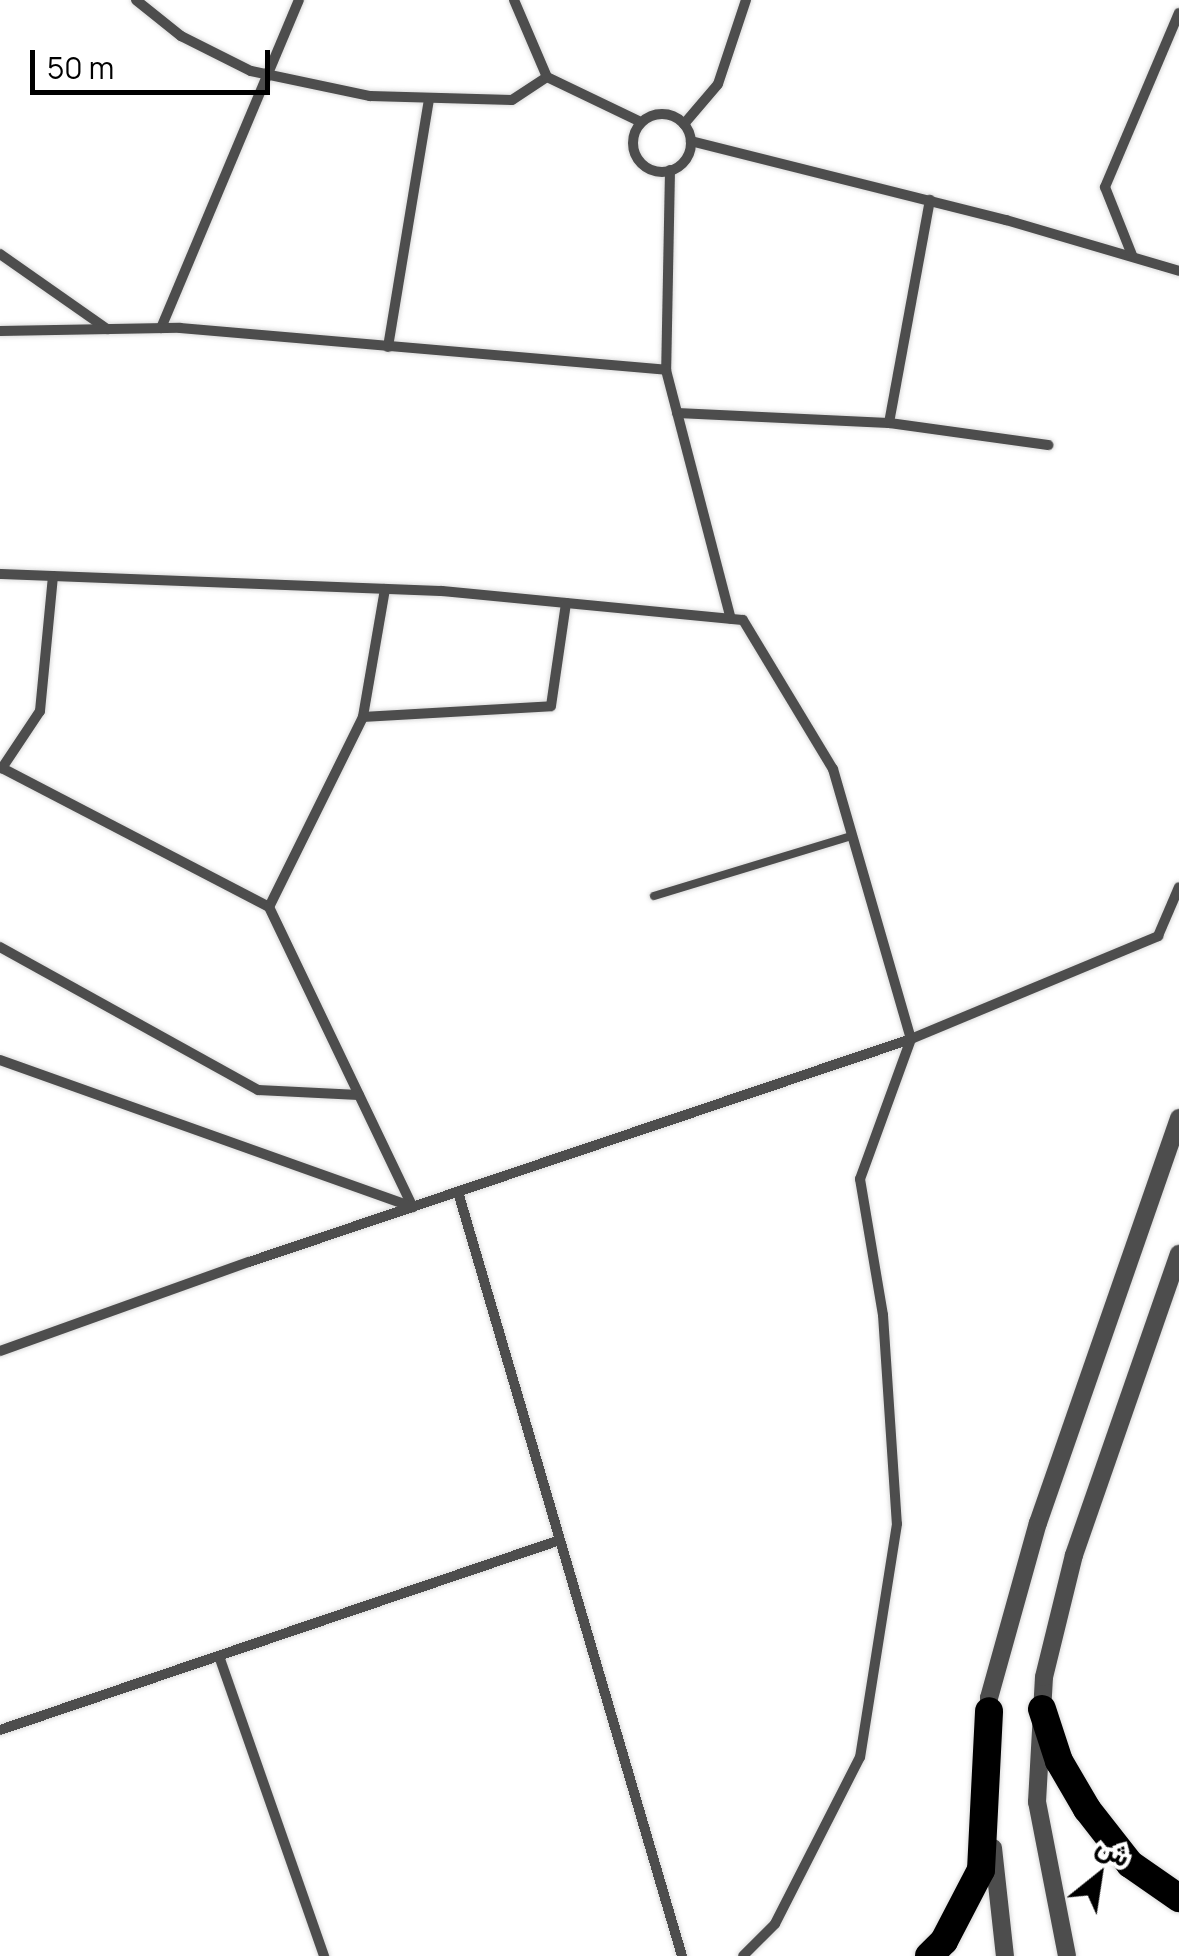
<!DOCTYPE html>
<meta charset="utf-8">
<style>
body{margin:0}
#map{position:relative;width:1179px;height:1956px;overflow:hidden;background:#fff;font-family:Manrope,Vazirmatn,sans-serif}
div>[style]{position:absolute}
.roads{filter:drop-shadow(0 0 2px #dbdbdb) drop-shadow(0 0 2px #dbdbdb)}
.service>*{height:8px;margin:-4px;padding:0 4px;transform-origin:4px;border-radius:4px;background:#4d4d4d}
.minor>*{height:10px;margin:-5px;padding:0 5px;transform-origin:5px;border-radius:5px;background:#4d4d4d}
.minor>.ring{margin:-5px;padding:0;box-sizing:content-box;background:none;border:10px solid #4d4d4d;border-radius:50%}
.tertiary>*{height:18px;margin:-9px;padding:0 9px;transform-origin:9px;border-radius:9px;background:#4d4d4d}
.trunk>*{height:28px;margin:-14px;padding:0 14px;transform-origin:14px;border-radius:14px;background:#000}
span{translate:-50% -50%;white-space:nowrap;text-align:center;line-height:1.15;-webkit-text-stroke:9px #fff;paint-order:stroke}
.north{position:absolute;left:1049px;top:1826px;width:100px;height:100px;-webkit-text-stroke:8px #fff;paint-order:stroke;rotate:30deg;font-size:28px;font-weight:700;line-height:40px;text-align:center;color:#000}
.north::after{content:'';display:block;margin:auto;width:35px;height:45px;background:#000;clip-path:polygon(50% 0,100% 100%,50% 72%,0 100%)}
.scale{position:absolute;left:30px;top:50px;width:240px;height:45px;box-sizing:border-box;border:5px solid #000;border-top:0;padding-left:12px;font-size:30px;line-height:35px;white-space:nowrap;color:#000;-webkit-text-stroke:8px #fff;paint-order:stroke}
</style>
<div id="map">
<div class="roads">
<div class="service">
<div style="left:654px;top:896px;width:207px;rotate:-16.9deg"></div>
</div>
<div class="minor">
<div style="left:136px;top:0;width:58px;rotate:38.7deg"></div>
<div style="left:181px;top:36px;width:78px;rotate:26.6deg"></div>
<div style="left:251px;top:71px;width:122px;rotate:11.9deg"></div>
<div style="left:370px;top:96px;width:142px;rotate:1.6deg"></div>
<div style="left:512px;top:100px;width:42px;rotate:-33.3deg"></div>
<div style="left:514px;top:0;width:84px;rotate:66.8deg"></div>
<div style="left:547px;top:77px;width:104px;rotate:25.6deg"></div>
<div class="ring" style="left:633px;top:114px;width:48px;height:48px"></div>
<div style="left:684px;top:124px;width:52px;rotate:-49.6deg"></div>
<div style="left:718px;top:84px;width:89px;rotate:-71.6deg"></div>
<div style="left:691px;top:141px;width:325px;rotate:14.1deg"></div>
<div style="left:1006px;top:220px;width:180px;rotate:16.4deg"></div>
<div style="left:670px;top:170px;width:200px;rotate:91.1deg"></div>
<div style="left:666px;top:370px;width:257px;rotate:75.4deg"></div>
<div style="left:0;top:254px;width:131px;rotate:35deg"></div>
<div style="left:1132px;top:255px;width:73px;rotate:-111.7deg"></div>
<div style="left:1105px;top:187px;width:189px;rotate:-67deg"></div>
<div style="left:161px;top:328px;width:356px;rotate:-67.2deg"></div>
<div style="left:0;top:331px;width:180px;rotate:-1deg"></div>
<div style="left:180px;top:328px;width:488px;rotate:4.9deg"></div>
<div style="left:388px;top:347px;width:251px;rotate:-80.6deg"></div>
<div style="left:677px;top:413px;width:212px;rotate:2.7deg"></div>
<div style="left:889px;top:423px;width:227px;rotate:-79.6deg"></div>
<div style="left:889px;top:423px;width:161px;rotate:7.9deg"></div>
<div style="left:0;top:574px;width:442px;rotate:2.2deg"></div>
<div style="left:442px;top:591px;width:302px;rotate:5.5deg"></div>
<div style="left:743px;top:620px;width:174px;rotate:58.9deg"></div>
<div style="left:833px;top:769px;width:281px;rotate:73.9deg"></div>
<div style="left:911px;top:1039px;width:149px;rotate:110deg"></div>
<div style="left:860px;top:1179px;width:138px;rotate:80.4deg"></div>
<div style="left:883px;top:1315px;width:209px;rotate:86.2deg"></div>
<div style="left:897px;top:1524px;width:236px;rotate:99deg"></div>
<div style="left:860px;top:1757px;width:187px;rotate:117deg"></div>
<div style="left:775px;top:1924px;width:45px;rotate:135deg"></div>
<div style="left:53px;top:576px;width:136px;rotate:95.5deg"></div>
<div style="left:40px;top:711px;width:69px;rotate:123.7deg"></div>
<div style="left:2px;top:768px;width:301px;rotate:27.5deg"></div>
<div style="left:385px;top:589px;width:130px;rotate:99.8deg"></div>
<div style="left:363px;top:717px;width:212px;rotate:116.3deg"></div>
<div style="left:269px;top:907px;width:333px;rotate:64.4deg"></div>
<div style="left:363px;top:717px;width:188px;rotate:-3.3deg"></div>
<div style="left:551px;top:706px;width:104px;rotate:-81.7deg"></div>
<div style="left:0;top:947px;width:295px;rotate:29deg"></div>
<div style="left:258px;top:1090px;width:101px;rotate:2.8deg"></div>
<div style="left:0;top:1060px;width:438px;rotate:19.6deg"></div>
<div style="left:458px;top:1192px;width:796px;rotate:73.66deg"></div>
<div style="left:0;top:1351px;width:264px;rotate:-19.7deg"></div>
<div style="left:249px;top:1262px;width:699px;rotate:-18.62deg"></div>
<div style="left:911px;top:1039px;width:268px;rotate:-22.6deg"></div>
<div style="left:1158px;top:936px;width:53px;rotate:-66.8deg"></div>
<div style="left:219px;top:1656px;width:318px;rotate:70.7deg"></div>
<div style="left:0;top:1730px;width:591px;rotate:-18.74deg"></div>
</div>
<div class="tertiary">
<div style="left:989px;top:1717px;width:19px;rotate:-90deg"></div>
<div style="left:989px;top:1698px;width:182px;rotate:-74.4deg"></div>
<div style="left:1038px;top:1523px;width:429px;rotate:-70.8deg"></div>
<div style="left:993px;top:1848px;width:109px;rotate:83.7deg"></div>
<div style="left:1067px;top:1956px;width:157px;rotate:-101deg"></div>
<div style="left:1037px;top:1802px;width:125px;rotate:-86.8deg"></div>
<div style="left:1044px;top:1677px;width:126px;rotate:-76.2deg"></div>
<div style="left:1074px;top:1555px;width:319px;rotate:-70.8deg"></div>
</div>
<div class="trunk">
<div style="left:1042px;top:1709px;width:55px;rotate:71.9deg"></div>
<div style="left:1059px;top:1761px;width:56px;rotate:59.7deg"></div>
<div style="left:1087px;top:1809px;width:70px;rotate:52deg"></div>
<div style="left:1130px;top:1864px;width:60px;rotate:34.8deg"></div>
<div style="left:929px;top:1956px;width:21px;rotate:-45deg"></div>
<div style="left:944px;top:1941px;width:80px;rotate:-62.5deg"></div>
<div style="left:981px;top:1870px;width:159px;rotate:-87.1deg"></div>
</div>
</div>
<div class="north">ش</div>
<div class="scale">50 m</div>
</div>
